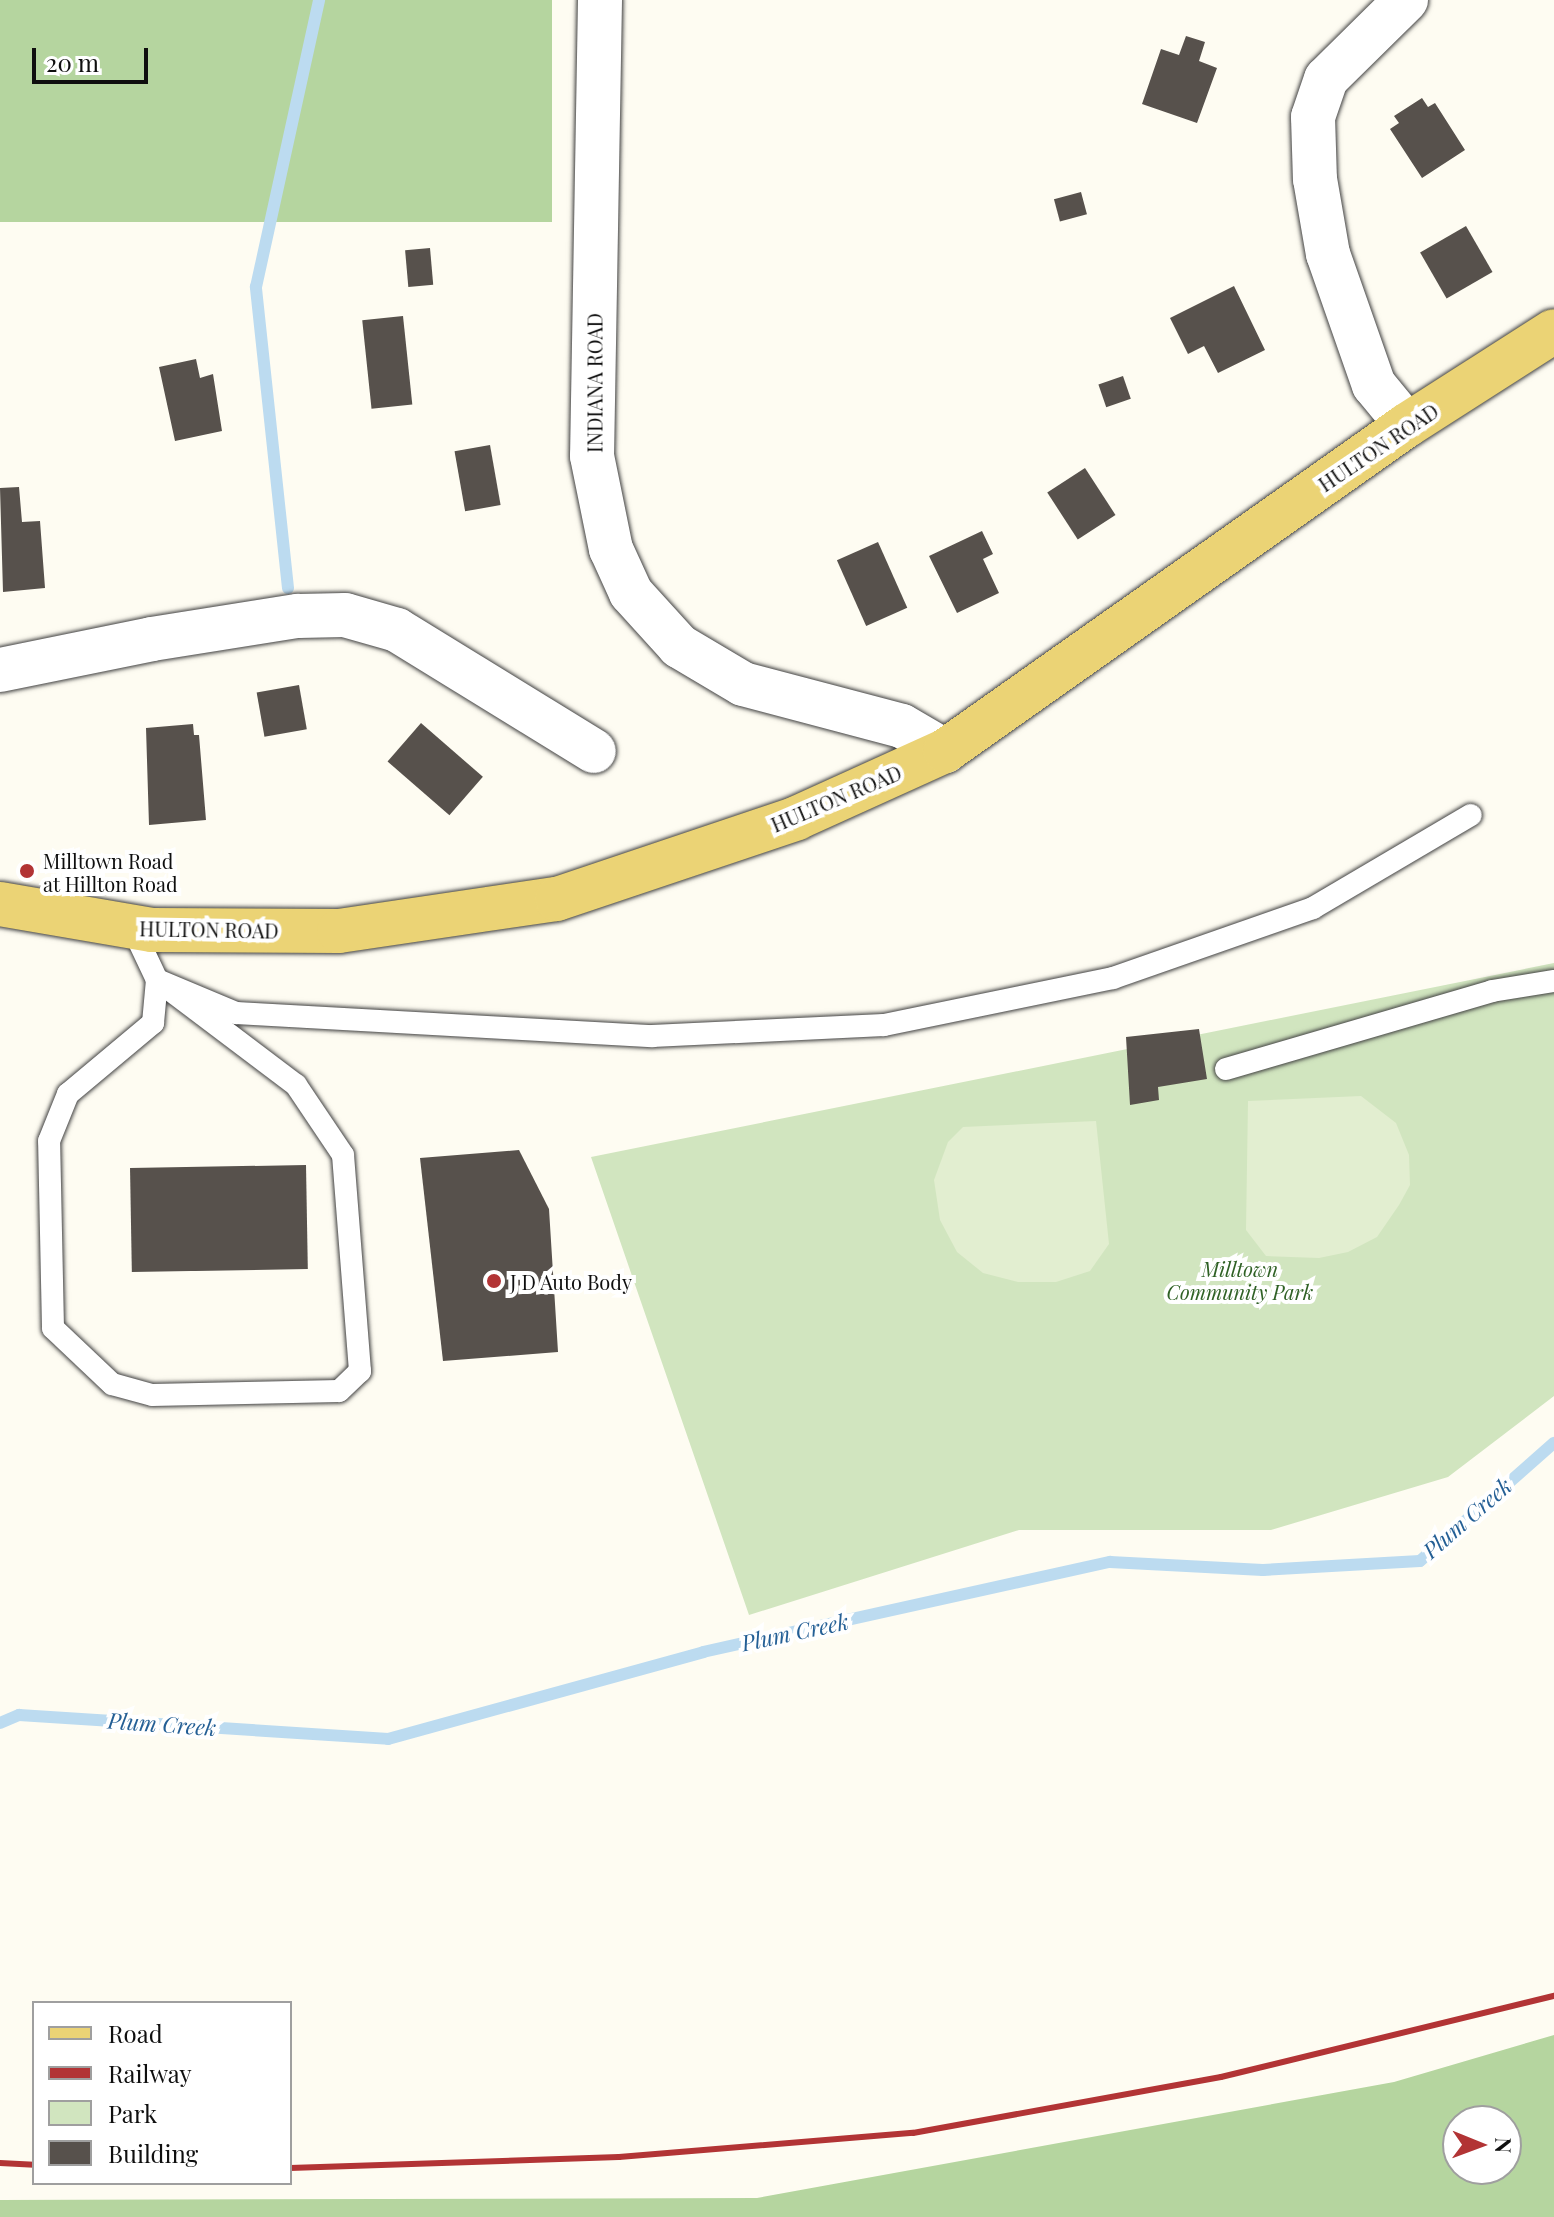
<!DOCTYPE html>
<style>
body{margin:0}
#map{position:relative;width:1554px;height:2217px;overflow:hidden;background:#fefcf2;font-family:"Playfair Display",serif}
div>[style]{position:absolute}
.green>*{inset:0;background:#d1e5bf}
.forest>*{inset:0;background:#b5d59f;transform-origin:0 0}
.pitch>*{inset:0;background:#e2eed0}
.stream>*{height:12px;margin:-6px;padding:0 6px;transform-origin:6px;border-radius:6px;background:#bcdbf0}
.building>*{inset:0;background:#57514c;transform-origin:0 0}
.roads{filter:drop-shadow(0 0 2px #424242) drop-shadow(0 0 2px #424242)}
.service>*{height:22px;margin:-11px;padding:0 11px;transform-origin:11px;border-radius:11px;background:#fff}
.minor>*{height:44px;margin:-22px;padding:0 22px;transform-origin:22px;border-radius:22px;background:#fff}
.tertiary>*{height:44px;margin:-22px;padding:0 22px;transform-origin:22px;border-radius:22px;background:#fff}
.primary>*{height:44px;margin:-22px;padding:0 22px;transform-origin:22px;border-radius:22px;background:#ebd375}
.rail>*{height:6px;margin:-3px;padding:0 3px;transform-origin:3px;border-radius:3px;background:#b23435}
.dots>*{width:22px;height:22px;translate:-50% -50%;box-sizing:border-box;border:4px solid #fff;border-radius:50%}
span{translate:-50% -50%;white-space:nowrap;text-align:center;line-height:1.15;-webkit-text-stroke:8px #fff;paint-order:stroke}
.street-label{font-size:20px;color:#0f0f0f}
.poi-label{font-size:20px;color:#0f0f0f}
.left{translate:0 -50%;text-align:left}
.park-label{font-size:20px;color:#2f6125;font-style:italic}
.water-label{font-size:22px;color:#245f95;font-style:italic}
.legend{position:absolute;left:32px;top:2001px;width:260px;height:184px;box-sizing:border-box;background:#fff;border:2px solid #9f9f9f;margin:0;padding:10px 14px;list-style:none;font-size:24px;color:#0f0f0f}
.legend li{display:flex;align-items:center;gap:16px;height:40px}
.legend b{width:40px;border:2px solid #9f9f9f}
.north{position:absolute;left:1442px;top:2105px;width:80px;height:80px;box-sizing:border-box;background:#fff;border:2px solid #9f9f9f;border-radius:50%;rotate:91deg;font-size:22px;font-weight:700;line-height:32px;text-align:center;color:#0f0f0f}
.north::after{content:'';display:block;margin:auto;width:28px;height:36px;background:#b23435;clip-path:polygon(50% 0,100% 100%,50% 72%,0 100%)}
.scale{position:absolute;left:32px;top:48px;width:116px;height:36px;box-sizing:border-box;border:4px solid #0f0f0f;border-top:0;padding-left:10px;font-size:24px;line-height:28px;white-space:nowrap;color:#0f0f0f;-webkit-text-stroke:6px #fff;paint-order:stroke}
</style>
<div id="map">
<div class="green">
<div style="clip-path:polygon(1554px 963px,1554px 1396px,1448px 1477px,1271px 1530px,1019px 1530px,749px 1615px,591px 1157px)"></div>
</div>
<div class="forest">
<div style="left:0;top:0;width:552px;height:222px"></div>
<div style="clip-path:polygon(evenodd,1554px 2035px,1554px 2217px,0 2217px,0 2200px,757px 2198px,1394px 2082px,1554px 2035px,1458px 2121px,1506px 2121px,1506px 2169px,1458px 2169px,1458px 2121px)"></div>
</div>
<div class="pitch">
<div style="clip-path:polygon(1361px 1096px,1396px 1123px,1409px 1155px,1410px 1185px,1399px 1205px,1377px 1237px,1348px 1252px,1319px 1258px,1266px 1256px,1246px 1230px,1248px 1101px)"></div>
<div style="clip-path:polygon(1096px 1121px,1109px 1244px,1090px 1271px,1056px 1282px,1018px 1282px,983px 1273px,957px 1252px,940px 1220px,934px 1180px,948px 1142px,963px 1127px)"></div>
</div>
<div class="stream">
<div style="left:288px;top:588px;width:303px;rotate:-96.1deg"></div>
<div style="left:256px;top:287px;width:294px;rotate:-77.6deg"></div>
<div style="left:0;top:1723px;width:21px;rotate:-23deg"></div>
<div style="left:19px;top:1715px;width:370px;rotate:3.7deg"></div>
<div style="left:388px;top:1739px;width:327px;rotate:-15.4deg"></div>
<div style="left:703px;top:1652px;width:417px;rotate:-12.5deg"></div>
<div style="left:1110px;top:1562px;width:153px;rotate:3deg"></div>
<div style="left:1263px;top:1570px;width:157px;rotate:-3.3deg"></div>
<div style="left:1420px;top:1561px;width:179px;rotate:-41.4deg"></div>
</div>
<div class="building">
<div style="clip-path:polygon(1186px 36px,1205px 42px,1199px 61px,1217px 68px,1197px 123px,1142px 104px,1161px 49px,1179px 55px)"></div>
<div style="clip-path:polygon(1422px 98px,1428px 107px,1435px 103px,1465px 150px,1422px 178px,1390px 129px,1399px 123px,1394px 116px)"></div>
<div style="left:1081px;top:192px;width:23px;height:28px;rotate:75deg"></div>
<div style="left:1466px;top:226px;width:53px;height:53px;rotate:60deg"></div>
<div style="left:430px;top:248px;width:37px;height:25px;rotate:85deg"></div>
<div style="clip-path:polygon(1234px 286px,1265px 350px,1218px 373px,1204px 346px,1188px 354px,1170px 318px)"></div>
<div style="left:403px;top:316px;width:89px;height:41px;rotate:84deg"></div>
<div style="clip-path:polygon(196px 359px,200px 378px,213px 374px,222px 431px,175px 441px,159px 367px)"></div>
<div style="left:1123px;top:376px;width:24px;height:26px;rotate:71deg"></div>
<div style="left:490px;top:445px;width:61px;height:36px;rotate:80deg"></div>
<div style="left:1085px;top:468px;width:56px;height:45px;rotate:57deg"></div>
<div style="clip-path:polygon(19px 487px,22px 522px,40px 521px,45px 588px,3px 592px,0 488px)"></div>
<div style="clip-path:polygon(982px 531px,993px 554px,983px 559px,999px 593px,957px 613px,929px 556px)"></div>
<div style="left:878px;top:542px;width:72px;height:45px;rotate:66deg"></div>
<div style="left:299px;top:685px;width:45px;height:43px;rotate:80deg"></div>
<div style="left:421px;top:723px;width:82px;height:51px;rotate:41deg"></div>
<div style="clip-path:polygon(193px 724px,194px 735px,199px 735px,206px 820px,149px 825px,146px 728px)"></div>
<div style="clip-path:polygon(1199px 1029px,1207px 1079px,1158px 1087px,1159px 1100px,1130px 1105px,1126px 1037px)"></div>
<div style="clip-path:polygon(519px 1150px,549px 1209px,558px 1352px,443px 1361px,420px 1158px)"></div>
<div style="left:306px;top:1165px;width:104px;height:176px;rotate:89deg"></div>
</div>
<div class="roads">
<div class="service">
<div style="left:132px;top:927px;width:59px;rotate:64.7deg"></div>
<div style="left:157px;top:980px;width:86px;rotate:22.7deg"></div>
<div style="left:236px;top:1013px;width:417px;rotate:3.2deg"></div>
<div style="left:652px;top:1036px;width:232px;rotate:-2.7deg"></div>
<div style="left:884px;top:1025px;width:234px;rotate:-11.6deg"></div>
<div style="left:1113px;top:978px;width:212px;rotate:-19.3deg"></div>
<div style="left:1313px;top:908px;width:183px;rotate:-30.5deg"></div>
<div style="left:157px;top:980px;width:174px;rotate:37.1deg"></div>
<div style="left:296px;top:1085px;width:84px;rotate:56.1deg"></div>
<div style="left:343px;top:1155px;width:217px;rotate:85.5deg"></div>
<div style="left:360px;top:1371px;width:29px;rotate:136deg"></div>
<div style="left:339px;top:1391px;width:187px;rotate:178.8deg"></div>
<div style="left:152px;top:1395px;width:41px;rotate:-164.6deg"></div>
<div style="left:112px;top:1384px;width:81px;rotate:-136.5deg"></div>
<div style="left:53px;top:1328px;width:187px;rotate:-91.2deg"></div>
<div style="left:49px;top:1141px;width:51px;rotate:-68deg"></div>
<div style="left:68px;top:1094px;width:111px;rotate:-39.9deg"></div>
<div style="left:153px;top:1023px;width:43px;rotate:-84.7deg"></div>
<div style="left:1226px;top:1069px;width:277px;rotate:-16.3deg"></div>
<div style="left:1492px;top:991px;width:63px;rotate:-9.2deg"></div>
</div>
<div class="minor">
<div style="left:1406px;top:0;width:112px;rotate:135.4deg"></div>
<div style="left:1326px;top:79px;width:40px;rotate:108.9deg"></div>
<div style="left:1313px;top:117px;width:62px;rotate:88.2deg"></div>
<div style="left:1315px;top:179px;width:76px;rotate:80.2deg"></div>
<div style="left:1328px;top:254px;width:139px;rotate:70.7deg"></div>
<div style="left:1374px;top:385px;width:52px;rotate:50.5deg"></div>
<div style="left:0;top:670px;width:155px;rotate:-11.5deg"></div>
<div style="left:152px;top:639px;width:148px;rotate:-9deg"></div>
<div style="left:298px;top:616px;width:47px;rotate:-1.2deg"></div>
<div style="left:345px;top:615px;width:54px;rotate:16.1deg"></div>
<div style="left:397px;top:630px;width:231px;rotate:31.6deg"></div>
</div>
<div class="tertiary">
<div style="left:600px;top:0;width:456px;rotate:91deg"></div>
<div style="left:592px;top:456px;width:95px;rotate:78.5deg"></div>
<div style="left:611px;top:549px;width:48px;rotate:65.6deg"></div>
<div style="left:631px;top:593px;width:72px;rotate:47.8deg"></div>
<div style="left:679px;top:646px;width:74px;rotate:30.7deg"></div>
<div style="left:743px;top:684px;width:164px;rotate:14.8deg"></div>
<div style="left:902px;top:726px;width:50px;rotate:30.2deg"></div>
</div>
<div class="primary">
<div style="left:0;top:904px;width:154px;rotate:9.7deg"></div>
<div style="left:152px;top:930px;width:187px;rotate:0.3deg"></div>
<div style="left:339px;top:931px;width:220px;rotate:-8.4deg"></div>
<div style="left:557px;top:899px;width:253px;rotate:-18.6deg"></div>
<div style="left:797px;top:818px;width:162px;rotate:-24.4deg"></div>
<div style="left:945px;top:751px;width:565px;rotate:-35.21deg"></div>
<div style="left:1407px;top:425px;width:174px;rotate:-32.6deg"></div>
</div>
</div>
<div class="rail">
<div style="left:0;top:2163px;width:34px;rotate:3deg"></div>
<div style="left:290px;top:2168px;width:329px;rotate:-1.9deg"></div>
<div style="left:619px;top:2157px;width:295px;rotate:-4.7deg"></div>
<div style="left:913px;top:2133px;width:313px;rotate:-10.3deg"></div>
<div style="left:1221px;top:2077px;width:343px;rotate:-13.7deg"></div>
</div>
<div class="dots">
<div style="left:27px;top:871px;background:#b23435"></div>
<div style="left:494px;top:1281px;background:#b23435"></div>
</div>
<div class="street-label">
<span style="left:594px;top:383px;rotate:-90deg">INDIANA ROAD</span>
<span style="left:1378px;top:447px;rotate:-34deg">HULTON ROAD</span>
<span style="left:836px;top:798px;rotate:-23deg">HULTON ROAD</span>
<span style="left:209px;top:929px;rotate:1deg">HULTON ROAD</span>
</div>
<div class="poi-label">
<span class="left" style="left:43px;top:872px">Milltown Road<br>at Hillton Road</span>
<span class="left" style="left:510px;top:1281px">J D Auto Body</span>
</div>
<div class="park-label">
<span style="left:1240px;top:1280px">Milltown<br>Community Park</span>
</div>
<div class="water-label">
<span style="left:1467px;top:1518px;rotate:-41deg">Plum Creek</span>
<span style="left:795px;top:1632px;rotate:-12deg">Plum Creek</span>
<span style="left:162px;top:1724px;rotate:4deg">Plum Creek</span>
</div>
<ul class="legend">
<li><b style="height:10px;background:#ebd375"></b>Road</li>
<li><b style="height:10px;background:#b23435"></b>Railway</li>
<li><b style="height:22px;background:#d1e5bf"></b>Park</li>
<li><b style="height:22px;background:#57514c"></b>Building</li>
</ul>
<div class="north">N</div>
<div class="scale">20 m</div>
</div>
